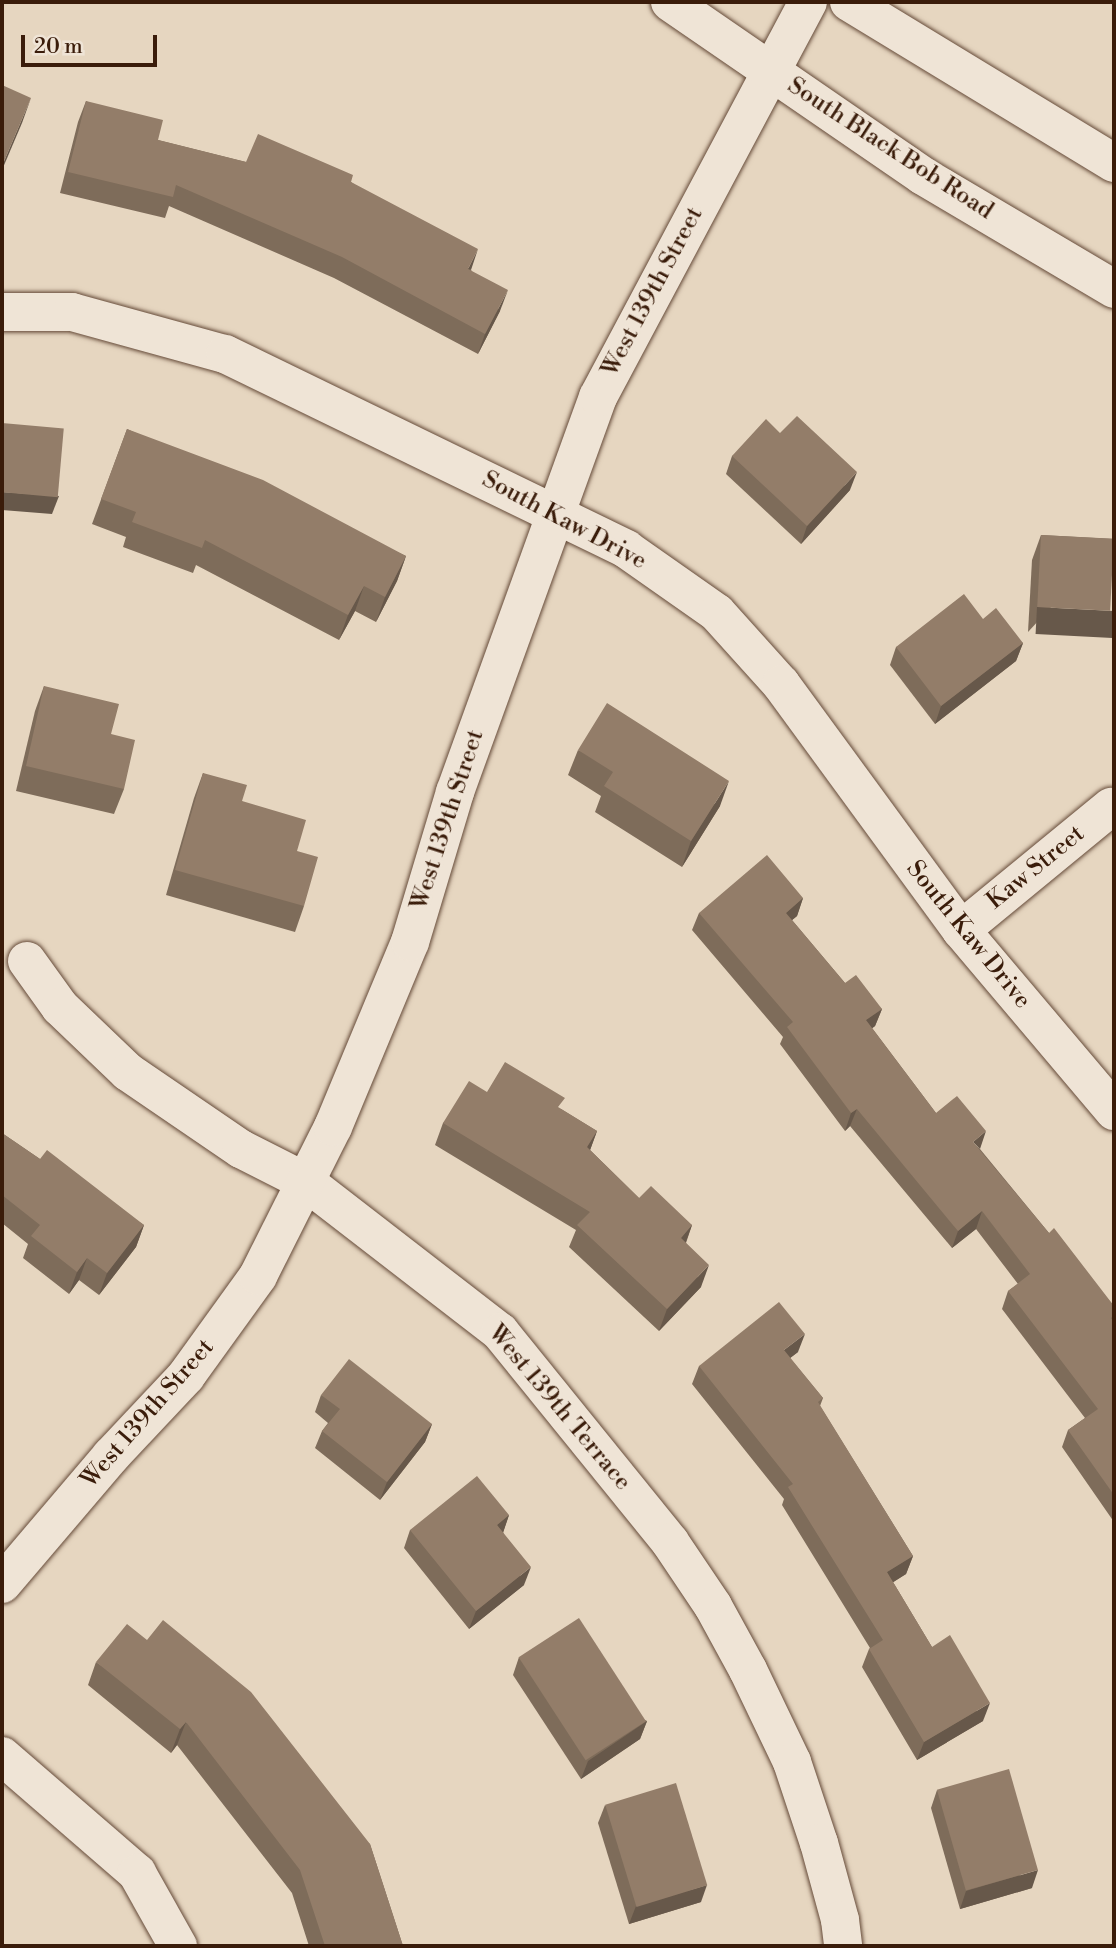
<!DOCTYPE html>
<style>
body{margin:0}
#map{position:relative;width:1116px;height:1948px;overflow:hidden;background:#e6d6c0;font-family:"Libre Bodoni",serif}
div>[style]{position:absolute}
.roads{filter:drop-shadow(0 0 2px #654a38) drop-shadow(0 0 2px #654a38)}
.street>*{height:38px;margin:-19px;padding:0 19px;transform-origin:19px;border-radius:19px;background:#efe4d6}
.secondary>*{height:38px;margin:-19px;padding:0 19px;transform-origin:19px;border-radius:19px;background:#efe4d6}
.wall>*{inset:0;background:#7e6c5a}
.shaded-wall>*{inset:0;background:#67584a;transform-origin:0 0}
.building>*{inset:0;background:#937d69;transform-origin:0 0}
span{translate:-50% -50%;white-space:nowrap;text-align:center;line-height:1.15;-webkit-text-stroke:5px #efe4d6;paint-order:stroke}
.street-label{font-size:24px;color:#3a1c0a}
.frame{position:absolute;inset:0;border:4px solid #3a1c0a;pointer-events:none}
.scale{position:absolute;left:21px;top:35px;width:136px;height:32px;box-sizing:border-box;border:4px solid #3a1c0a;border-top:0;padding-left:9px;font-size:21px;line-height:24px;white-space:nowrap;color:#3a1c0a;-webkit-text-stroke:5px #efe4d6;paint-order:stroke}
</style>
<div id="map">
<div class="roads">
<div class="street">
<div style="left:2px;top:312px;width:70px"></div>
<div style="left:72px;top:312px;width:159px;rotate:15.4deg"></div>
<div style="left:225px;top:354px;width:446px;rotate:25.9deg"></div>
<div style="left:626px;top:549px;width:111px;rotate:35.1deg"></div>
<div style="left:717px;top:613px;width:96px;rotate:48deg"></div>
<div style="left:781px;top:684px;width:305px;rotate:53.8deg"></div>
<div style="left:961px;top:930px;width:237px;rotate:49.8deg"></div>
<div style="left:961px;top:930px;width:194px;rotate:-39.4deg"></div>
<div style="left:27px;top:961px;width:57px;rotate:54.3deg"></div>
<div style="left:60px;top:1007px;width:94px;rotate:43.7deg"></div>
<div style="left:128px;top:1072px;width:137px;rotate:34.3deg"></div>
<div style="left:241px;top:1149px;width:73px;rotate:26.9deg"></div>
<div style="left:306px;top:1182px;width:245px;rotate:37.7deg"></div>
<div style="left:500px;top:1332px;width:270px;rotate:51deg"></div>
<div style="left:670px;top:1542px;width:77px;rotate:56.1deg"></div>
<div style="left:713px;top:1606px;width:73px;rotate:61.3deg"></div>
<div style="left:748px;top:1670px;width:102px;rotate:64.4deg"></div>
<div style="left:792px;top:1762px;width:85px;rotate:71.6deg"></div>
<div style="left:819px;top:1843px;width:80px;rotate:74.7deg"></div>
<div style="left:840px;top:1920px;width:26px;rotate:83deg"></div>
<div style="left:2px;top:1584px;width:168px;rotate:-49.6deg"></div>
<div style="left:111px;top:1456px;width:110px;rotate:-46.8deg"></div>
<div style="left:186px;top:1376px;width:123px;rotate:-54.2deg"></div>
<div style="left:258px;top:1276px;width:167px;rotate:-63.3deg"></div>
<div style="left:333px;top:1127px;width:200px;rotate:-67.4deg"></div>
<div style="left:410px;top:942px;width:157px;rotate:-73.3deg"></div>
<div style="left:455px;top:792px;width:420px;rotate:-70.1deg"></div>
<div style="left:598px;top:397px;width:447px;rotate:-62deg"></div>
<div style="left:2px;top:1756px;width:179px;rotate:40.9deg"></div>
<div style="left:137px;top:1873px;width:84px;rotate:60.7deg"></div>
</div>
<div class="secondary">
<div style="left:670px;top:2px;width:307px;rotate:34.5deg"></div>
<div style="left:923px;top:176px;width:222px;rotate:30.6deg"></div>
<div style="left:849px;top:2px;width:310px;rotate:31.3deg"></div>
</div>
</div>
<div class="wall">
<div style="clip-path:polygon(86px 101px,158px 140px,246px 162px,351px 182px,471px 270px,500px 311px,478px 354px,334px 278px,169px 206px,165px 218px,60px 193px,78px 122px)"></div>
<div style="clip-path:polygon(127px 429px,406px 556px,397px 581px,376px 622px,355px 611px,339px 640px,196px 565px,193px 573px,123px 547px,126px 537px,92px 524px)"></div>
<div style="clip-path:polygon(780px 433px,850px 490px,801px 544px,726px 474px,732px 456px)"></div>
<div style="clip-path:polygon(1041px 535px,1114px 539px,1028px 632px,1032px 560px)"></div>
<div style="clip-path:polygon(983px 619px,1023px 643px,1016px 661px,935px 724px,890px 665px,896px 647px)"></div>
<div style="clip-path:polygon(44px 686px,111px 734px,124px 789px,114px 814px,16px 791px,35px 711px)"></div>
<div style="clip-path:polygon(578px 750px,720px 806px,682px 867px,595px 812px,601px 796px,568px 775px)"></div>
<div style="clip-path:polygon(203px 773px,242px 801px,304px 906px,295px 932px,166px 895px,194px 798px)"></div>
<div style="clip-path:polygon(803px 898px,797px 916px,792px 920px,845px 983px,882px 1009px,875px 1026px,872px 1028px,936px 1113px,980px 1149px,1049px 1233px,1114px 1306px,1114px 1522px,1062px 1447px,1068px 1430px,1085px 1418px,1002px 1309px,1008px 1291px,1018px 1284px,976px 1229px,952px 1248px,850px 1126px,845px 1131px,780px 1044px,783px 1037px,692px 930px,699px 913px)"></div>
<div style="clip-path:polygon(487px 1092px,561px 1109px,597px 1131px,590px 1150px,639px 1198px,692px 1225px,686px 1243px,701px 1287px,659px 1331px,569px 1247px,576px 1230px,435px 1145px,443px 1123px)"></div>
<div style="clip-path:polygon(2px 1133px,40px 1159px,144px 1225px,136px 1247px,99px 1295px,79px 1280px,69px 1294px,23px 1258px,28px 1244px,2px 1223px)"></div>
<div style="clip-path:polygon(798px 1352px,790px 1358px,823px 1398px,820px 1406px,913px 1556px,906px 1574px,893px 1582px,932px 1647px,983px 1721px,917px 1760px,862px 1667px,869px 1649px,870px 1648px,782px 1505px,784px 1499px,692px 1384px,699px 1366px)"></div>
<div style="clip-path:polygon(321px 1395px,432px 1424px,425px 1442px,380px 1500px,315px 1448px,322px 1431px,328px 1423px,315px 1412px)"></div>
<div style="clip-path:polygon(509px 1515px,503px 1532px,524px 1585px,469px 1629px,404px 1548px,410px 1530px)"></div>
<div style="clip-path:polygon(519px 1657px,647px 1721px,640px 1739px,581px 1779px,513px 1675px)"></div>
<div style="clip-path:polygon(96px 1662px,370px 1844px,403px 1946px,309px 1946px,292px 1893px,177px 1745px,171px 1753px,88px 1685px)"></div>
<div style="clip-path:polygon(937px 1790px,1032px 1888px,960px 1909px,931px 1808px)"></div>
<div style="clip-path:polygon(605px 1805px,701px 1902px,629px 1924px,598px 1823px)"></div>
</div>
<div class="shaded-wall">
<div style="clip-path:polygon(31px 98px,22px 123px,2px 170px,2px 166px)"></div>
<div style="clip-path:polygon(478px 249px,471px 270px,468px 269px)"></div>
<div style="clip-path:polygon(508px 290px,500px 311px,478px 354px,485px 334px)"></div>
<div style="clip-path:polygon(857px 472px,850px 490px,801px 544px,807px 526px)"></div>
<div style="clip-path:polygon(2px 492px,59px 496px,52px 514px,2px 510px)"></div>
<div style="clip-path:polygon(406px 556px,397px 581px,376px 622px,385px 597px)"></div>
<div style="clip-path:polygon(364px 586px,355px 611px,339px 640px,348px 615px)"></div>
<div style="left:1037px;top:607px;width:77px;height:27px;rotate:3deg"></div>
<div style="clip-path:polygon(1023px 643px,1016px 661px,935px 724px,941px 706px)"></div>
<div style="clip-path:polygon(729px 781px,720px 806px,682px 867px,691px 841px)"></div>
<div style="clip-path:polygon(803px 898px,797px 916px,779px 931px,786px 913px)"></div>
<div style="clip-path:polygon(882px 1009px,875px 1026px,860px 1038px,866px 1020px)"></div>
<div style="clip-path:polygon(857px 1109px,850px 1126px,845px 1131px,851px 1113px)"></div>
<div style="clip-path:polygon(597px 1131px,589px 1153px,587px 1147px)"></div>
<div style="clip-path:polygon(986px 1131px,980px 1149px,973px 1142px)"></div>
<div style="clip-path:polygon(982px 1211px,976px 1229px,952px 1248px,958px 1231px)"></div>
<div style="clip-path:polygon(144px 1225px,136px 1247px,99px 1295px,107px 1273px)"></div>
<div style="clip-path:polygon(692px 1225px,684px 1247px,681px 1238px)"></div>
<div style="clip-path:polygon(87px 1258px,79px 1280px,69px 1294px,77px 1272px)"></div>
<div style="clip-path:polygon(709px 1265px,701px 1287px,659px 1331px,667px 1309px)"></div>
<div style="clip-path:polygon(805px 1334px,798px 1352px,777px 1368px,784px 1350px)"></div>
<div style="clip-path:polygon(432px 1424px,425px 1442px,380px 1500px,387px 1482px)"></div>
<div style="clip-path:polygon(509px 1515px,503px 1533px,497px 1525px)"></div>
<div style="clip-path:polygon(913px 1556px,906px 1574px,881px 1590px,887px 1572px)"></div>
<div style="clip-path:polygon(531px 1567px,524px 1585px,469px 1629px,476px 1611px)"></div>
<div style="clip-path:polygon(990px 1703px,983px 1721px,917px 1760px,924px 1742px)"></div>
<div style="clip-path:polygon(647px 1721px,640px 1739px,581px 1779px,588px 1761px)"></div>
<div style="clip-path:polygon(186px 1722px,177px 1745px,171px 1753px,180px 1729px)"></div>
<div style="clip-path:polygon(1038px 1870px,1032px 1888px,960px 1909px,966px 1891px)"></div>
<div style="clip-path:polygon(707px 1885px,701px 1902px,629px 1924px,636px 1906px)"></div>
</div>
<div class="building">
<div style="clip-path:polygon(2px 85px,31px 98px,2px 166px)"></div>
<div style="clip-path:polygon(86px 101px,163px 120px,158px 140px,246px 162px,258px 134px,353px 175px,351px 182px,478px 249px,468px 269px,508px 290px,485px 334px,342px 257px,176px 185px,173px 197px,68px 172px)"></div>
<div style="clip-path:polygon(797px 416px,857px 472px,807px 526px,732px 456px,766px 419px,780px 433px)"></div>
<div style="left:2px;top:423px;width:62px;height:69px;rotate:5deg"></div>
<div style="clip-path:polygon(127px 429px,263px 480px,406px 556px,385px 597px,364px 586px,348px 615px,205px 540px,202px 548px,132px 522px,136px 512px,101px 499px)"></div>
<div style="left:1041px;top:535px;width:73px;height:72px;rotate:3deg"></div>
<div style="clip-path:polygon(964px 594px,983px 619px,996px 608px,1023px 643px,941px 706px,896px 647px)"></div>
<div style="clip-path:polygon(44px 686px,119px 704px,111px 734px,135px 740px,124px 789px,26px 766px)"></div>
<div style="clip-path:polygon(607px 703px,729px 781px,691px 841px,604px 786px,613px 772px,578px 750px)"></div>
<div style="clip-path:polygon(203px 773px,247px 785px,242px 801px,306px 820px,297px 851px,318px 857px,304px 906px,175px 870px)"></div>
<div style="clip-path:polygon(767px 855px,803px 898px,786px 913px,845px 983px,856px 975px,882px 1009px,866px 1020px,936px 1113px,957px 1096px,986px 1131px,973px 1142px,1049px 1233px,1054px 1228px,1114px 1306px,1114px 1315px,1111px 1318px,1114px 1323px,1114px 1495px,1068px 1430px,1098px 1409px,1008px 1291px,1030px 1274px,982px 1211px,958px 1231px,857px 1109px,851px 1113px,787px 1027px,793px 1022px,699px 913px)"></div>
<div style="clip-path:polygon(505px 1062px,565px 1098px,558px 1107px,597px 1131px,587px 1147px,639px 1198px,651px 1186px,692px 1225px,681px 1238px,709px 1265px,667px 1309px,577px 1225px,590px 1212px,443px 1123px,469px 1081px,487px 1092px)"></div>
<div style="clip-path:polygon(2px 1133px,40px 1159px,47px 1150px,144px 1225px,107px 1273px,87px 1258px,77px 1272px,31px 1236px,40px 1225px,2px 1195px)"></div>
<div style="clip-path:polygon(779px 1302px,805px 1334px,784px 1350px,823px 1398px,818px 1402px,913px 1556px,887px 1572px,932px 1647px,950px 1635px,990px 1703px,924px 1742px,869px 1649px,883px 1640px,788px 1487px,793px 1484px,699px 1366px)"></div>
<div style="clip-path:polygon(349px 1359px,432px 1424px,387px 1482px,322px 1431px,340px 1409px,321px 1395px)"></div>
<div style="clip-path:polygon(477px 1476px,509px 1515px,497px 1525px,531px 1567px,476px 1611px,410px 1530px)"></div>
<div style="left:579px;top:1618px;width:123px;height:72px;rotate:57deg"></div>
<div style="clip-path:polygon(163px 1620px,251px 1692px,370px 1844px,403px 1946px,325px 1946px,300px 1870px,186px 1722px,180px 1729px,96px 1662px,127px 1624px,147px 1640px)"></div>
<div style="left:1009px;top:1769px;width:105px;height:75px;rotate:74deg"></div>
<div style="left:676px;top:1783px;width:107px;height:74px;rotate:73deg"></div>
</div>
<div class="street-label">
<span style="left:890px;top:149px;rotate:33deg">South Black Bob Road</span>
<span style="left:653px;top:292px;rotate:-62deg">West 139th Street</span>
<span style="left:564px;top:521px;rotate:28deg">South Kaw Drive</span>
<span style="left:448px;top:820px;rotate:-72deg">West 139th Street</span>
<span style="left:1036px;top:868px;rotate:-39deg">Kaw Street</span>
<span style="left:968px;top:935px;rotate:51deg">South Kaw Drive</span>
<span style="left:559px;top:1408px;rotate:50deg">West 139th Terrace</span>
<span style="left:148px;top:1414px;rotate:-49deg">West 139th Street</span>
</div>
<div class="frame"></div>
<div class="scale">20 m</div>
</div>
